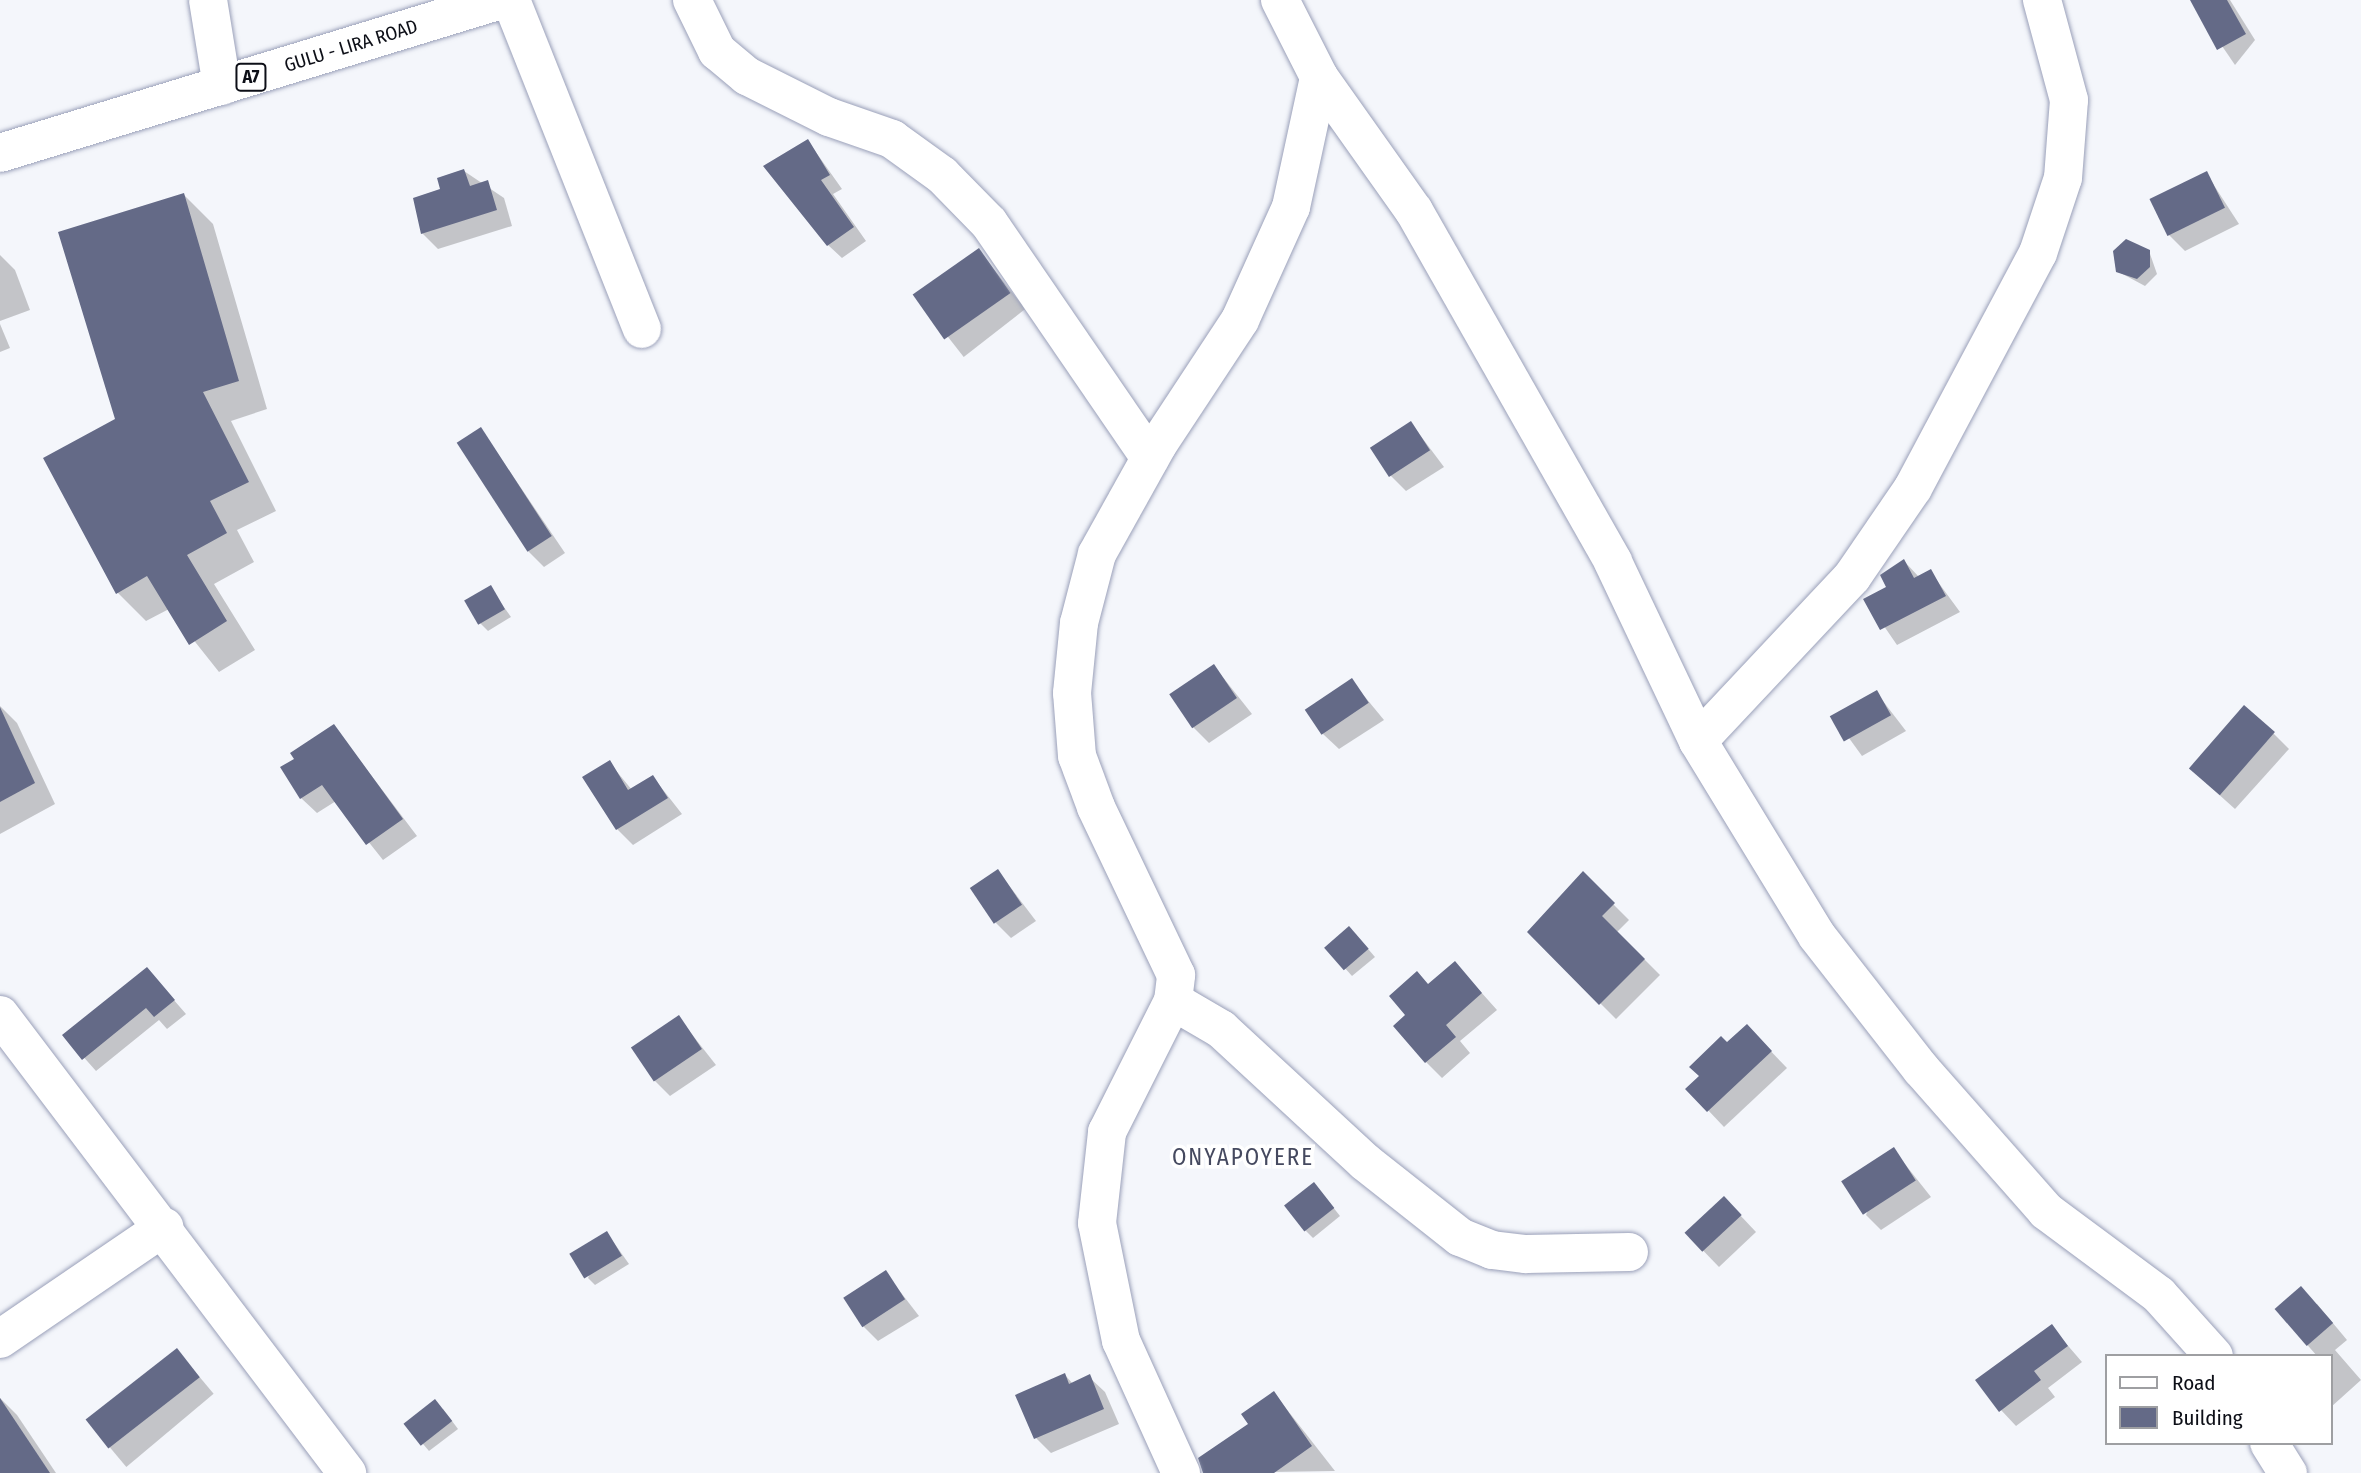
<!DOCTYPE html>
<style>
body{margin:0}
#map{position:relative;width:2361px;height:1473px;overflow:hidden;background:#f4f6fb;font-family:"Fira Sans Condensed",sans-serif}
div>[style]{position:absolute}
.shadow>*{inset:0;background:#0003;transform-origin:0 0}
.building>*{inset:0;background:#646a87;transform-origin:0 0}
.roads{filter:drop-shadow(0 0 2px #9aa0b9) drop-shadow(0 0 2px #9aa0b9)}
.minor>*{height:38px;margin:-19px;padding:0 19px;transform-origin:19px;border-radius:19px;background:#fff}
.major>*{height:38px;margin:-19px;padding:0 19px;transform-origin:19px;border-radius:19px;background:#fff}
span{translate:-50% -50%;white-space:nowrap;text-align:center;line-height:1.15;-webkit-text-stroke:7px #fff;paint-order:stroke}
.shield-label span{padding:2px 5px;background:#fff;border:2px solid;border-radius:5px;-webkit-text-stroke-width:0}
.shield-label{font-size:18px;color:#0d0f17;font-weight:700}
.street-label{font-size:19px;color:#0d0f17}
.quarter-label{font-size:23px;color:#45495f;letter-spacing:2px}
.legend{position:absolute;left:2105px;top:1354px;width:228px;height:91px;box-sizing:border-box;background:#fff;border:2px solid #9e9fa2;margin:0;padding:9px 12px;list-style:none;font-size:21px;color:#0d0f17}
.legend li{display:flex;align-items:center;gap:14px;height:35px}
.legend b{width:35px;border:2px solid #9e9fa2}
</style>
<div id="map">
<div class="shadow">
<div style="clip-path:polygon(2203px 0,2230px 0,2255px 40px,2235px 65px,2194px 5px)"></div>
<div style="clip-path:polygon(808px 141px,842px 189px,833px 194px,866px 241px,842px 258px,828px 245px)"></div>
<div style="clip-path:polygon(464px 171px,504px 198px,512px 226px,438px 249px,422px 233px,442px 190px)"></div>
<div style="clip-path:polygon(2206px 173px,2239px 224px,2185px 251px,2169px 235px)"></div>
<div style="clip-path:polygon(184px 195px,213px 224px,267px 409px,231px 421px,276px 511px,237px 530px,254px 562px,214px 584px,255px 650px,219px 672px,169px 609px,146px 621px,117px 592px,117px 420px)"></div>
<div style="left:979px;top:250px;width:75px;height:78px;rotate:52deg"></div>
<div style="clip-path:polygon(2149px 251px,2157px 274px,2145px 286px,2117px 271px)"></div>
<div style="clip-path:polygon(0 255px,15px 270px,30px 310px,0 321px)"></div>
<div style="clip-path:polygon(0 324px,10px 348px,0 352px)"></div>
<div style="clip-path:polygon(1411px 423px,1444px 467px,1406px 491px,1390px 475px)"></div>
<div style="clip-path:polygon(481px 429px,565px 553px,544px 567px,528px 551px)"></div>
<div style="clip-path:polygon(1904px 561px,1919px 577px,1930px 571px,1960px 612px,1897px 645px,1866px 600px,1888px 588px)"></div>
<div style="clip-path:polygon(490px 588px,511px 617px,488px 631px,480px 623px)"></div>
<div style="clip-path:polygon(1214px 666px,1252px 714px,1209px 743px,1193px 727px)"></div>
<div style="clip-path:polygon(1351px 680px,1384px 720px,1339px 749px,1323px 734px)"></div>
<div style="clip-path:polygon(1876px 692px,1906px 731px,1862px 756px,1833px 716px)"></div>
<div style="clip-path:polygon(0 706px,17px 723px,55px 804px,0 834px)"></div>
<div style="clip-path:polygon(334px 726px,417px 836px,383px 860px,336px 801px,317px 813px,301px 798px,296px 759px)"></div>
<div style="clip-path:polygon(2273px 733px,2289px 749px,2235px 809px,2206px 783px)"></div>
<div style="clip-path:polygon(609px 762px,632px 790px,653px 777px,682px 814px,633px 845px,617px 829px)"></div>
<div style="clip-path:polygon(998px 871px,1036px 921px,1011px 938px,996px 923px)"></div>
<div style="clip-path:polygon(1583px 874px,1629px 920px,1617px 932px,1660px 975px,1616px 1019px,1529px 932px)"></div>
<div style="clip-path:polygon(1356px 935px,1375px 957px,1352px 976px,1326px 947px)"></div>
<div style="clip-path:polygon(1455px 963px,1497px 1010px,1460px 1041px,1470px 1053px,1442px 1078px,1426px 1062px,1429px 986px)"></div>
<div style="clip-path:polygon(147px 969px,186px 1014px,167px 1029px,159px 1020px,96px 1071px,64px 1035px)"></div>
<div style="clip-path:polygon(679px 1018px,716px 1065px,670px 1096px,654px 1080px)"></div>
<div style="clip-path:polygon(1762px 1042px,1787px 1068px,1724px 1127px,1688px 1089px,1727px 1045px)"></div>
<div style="clip-path:polygon(1893px 1149px,1931px 1197px,1881px 1230px,1866px 1215px)"></div>
<div style="clip-path:polygon(1321px 1192px,1340px 1216px,1313px 1238px,1305px 1230px)"></div>
<div style="clip-path:polygon(1739px 1214px,1756px 1232px,1719px 1267px,1691px 1238px)"></div>
<div style="clip-path:polygon(607px 1233px,629px 1264px,595px 1285px,588px 1278px)"></div>
<div style="clip-path:polygon(885px 1272px,919px 1316px,878px 1341px,863px 1326px)"></div>
<div style="clip-path:polygon(2317px 1304px,2347px 1340px,2335px 1350px,2361px 1380px,2331px 1407px,2331px 1356px,2317px 1356px,2276px 1309px)"></div>
<div style="clip-path:polygon(2051px 1326px,2082px 1362px,2048px 1388px,2055px 1397px,2016px 1426px,2001px 1410px)"></div>
<div style="left:177px;top:1350px;width:57px;height:114px;rotate:50deg"></div>
<div style="clip-path:polygon(1065px 1375px,1073px 1384px,1089px 1377px,1105px 1392px,1119px 1424px,1051px 1453px,1036px 1438px)"></div>
<div style="clip-path:polygon(1274px 1393px,1335px 1471px,1215px 1473px,1250px 1425px)"></div>
<div style="clip-path:polygon(0 1398px,17px 1415px,56px 1473px,0 1473px)"></div>
<div style="clip-path:polygon(443px 1409px,458px 1429px,429px 1451px,406px 1424px)"></div>
</div>
<div class="building">
<div style="clip-path:polygon(2190px 0,2227px 0,2246px 34px,2217px 50px)"></div>
<div style="clip-path:polygon(808px 139px,830px 175px,821px 180px,854px 227px,827px 246px,763px 166px)"></div>
<div style="clip-path:polygon(464px 169px,470px 186px,488px 180px,497px 210px,421px 234px,413px 198px,440px 189px,437px 178px)"></div>
<div style="left:2207px;top:171px;width:41px;height:64px;rotate:64deg"></div>
<div style="clip-path:polygon(184px 193px,239px 381px,203px 392px,249px 482px,210px 501px,227px 533px,187px 555px,227px 621px,189px 645px,147px 576px,116px 594px,43px 458px,115px 419px,58px 232px)"></div>
<div style="clip-path:polygon(2126px 239px,2150px 250px,2150px 267px,2137px 279px,2116px 272px,2113px 251px)"></div>
<div style="left:979px;top:248px;width:55px;height:81px;rotate:55deg"></div>
<div style="left:1411px;top:421px;width:35px;height:49px;rotate:57deg"></div>
<div style="left:481px;top:427px;width:130px;height:29px;rotate:57deg"></div>
<div style="clip-path:polygon(1904px 559px,1914px 578px,1931px 569px,1946px 596px,1880px 630px,1863px 599px,1886px 587px,1880px 575px)"></div>
<div style="left:491px;top:585px;width:28px;height:31px;rotate:60deg"></div>
<div style="left:1214px;top:664px;width:41px;height:54px;rotate:56deg"></div>
<div style="left:1352px;top:678px;width:30px;height:57px;rotate:56deg"></div>
<div style="left:1877px;top:690px;width:29px;height:54px;rotate:61deg"></div>
<div style="left:2244px;top:705px;width:41px;height:84px;rotate:41deg"></div>
<div style="clip-path:polygon(0 707px,35px 783px,0 802px)"></div>
<div style="clip-path:polygon(334px 724px,403px 819px,366px 845px,322px 785px,300px 799px,280px 767px,294px 759px,290px 753px)"></div>
<div style="clip-path:polygon(610px 760px,628px 790px,653px 775px,668px 798px,616px 830px,582px 777px)"></div>
<div style="left:998px;top:869px;width:43px;height:34px;rotate:56deg"></div>
<div style="clip-path:polygon(1583px 871px,1615px 903px,1602px 916px,1645px 959px,1599px 1005px,1527px 932px)"></div>
<div style="left:1349px;top:926px;width:30px;height:33px;rotate:49deg"></div>
<div style="clip-path:polygon(1455px 961px,1482px 993px,1446px 1025px,1456px 1037px,1425px 1063px,1393px 1026px,1405px 1015px,1389px 996px,1417px 971px,1428px 984px)"></div>
<div style="clip-path:polygon(147px 967px,175px 1000px,154px 1017px,146px 1008px,82px 1060px,62px 1035px)"></div>
<div style="left:679px;top:1015px;width:41px;height:58px;rotate:56deg"></div>
<div style="clip-path:polygon(1747px 1024px,1772px 1051px,1707px 1112px,1685px 1089px,1699px 1076px,1689px 1067px,1721px 1036px,1727px 1042px)"></div>
<div style="left:1894px;top:1147px;width:40px;height:63px;rotate:57deg"></div>
<div style="left:1314px;top:1182px;width:33px;height:38px;rotate:52deg"></div>
<div style="left:1724px;top:1196px;width:26px;height:54px;rotate:47deg"></div>
<div style="left:607px;top:1231px;width:29px;height:44px;rotate:59deg"></div>
<div style="left:886px;top:1270px;width:35px;height:51px;rotate:57deg"></div>
<div style="left:2301px;top:1286px;width:49px;height:35px;rotate:49deg"></div>
<div style="clip-path:polygon(2052px 1324px,2068px 1346px,2034px 1371px,2041px 1380px,1999px 1412px,1975px 1380px)"></div>
<div style="left:177px;top:1348px;width:37px;height:116px;rotate:52deg"></div>
<div style="clip-path:polygon(1065px 1373px,1069px 1384px,1090px 1374px,1104px 1409px,1034px 1439px,1015px 1395px)"></div>
<div style="clip-path:polygon(1274px 1391px,1312px 1446px,1274px 1473px,1203px 1473px,1198px 1458px,1248px 1424px,1241px 1414px)"></div>
<div style="clip-path:polygon(0 1398px,50px 1473px,0 1473px)"></div>
<div style="left:435px;top:1399px;width:28px;height:40px;rotate:52deg"></div>
</div>
<div class="roads">
<div class="minor">
<div style="left:208px;top:0;width:87px;rotate:80.8deg"></div>
<div style="left:511px;top:0;width:354px;rotate:68.3deg"></div>
<div style="left:692px;top:0;width:57px;rotate:63.9deg"></div>
<div style="left:717px;top:51px;width:39px;rotate:40deg"></div>
<div style="left:747px;top:76px;width:92px;rotate:26.6deg"></div>
<div style="left:829px;top:117px;width:67px;rotate:19.2deg"></div>
<div style="left:892px;top:139px;width:62px;rotate:35.8deg"></div>
<div style="left:942px;top:175px;width:67px;rotate:45.6deg"></div>
<div style="left:989px;top:223px;width:285px;rotate:55.6deg"></div>
<div style="left:1280px;top:0;width:86px;rotate:63.1deg"></div>
<div style="left:1319px;top:77px;width:164px;rotate:54.7deg"></div>
<div style="left:1414px;top:211px;width:403px;rotate:60.4deg"></div>
<div style="left:1613px;top:562px;width:198px;rotate:64.6deg"></div>
<div style="left:1698px;top:741px;width:228px;rotate:58.6deg"></div>
<div style="left:1817px;top:936px;width:169px;rotate:52deg"></div>
<div style="left:1921px;top:1069px;width:189px;rotate:48.6deg"></div>
<div style="left:2046px;top:1211px;width:141px;rotate:36.6deg"></div>
<div style="left:2159px;top:1295px;width:82px;rotate:48deg"></div>
<div style="left:1698px;top:741px;width:225px;rotate:-46.8deg"></div>
<div style="left:1852px;top:577px;width:108px;rotate:-55.6deg"></div>
<div style="left:1913px;top:488px;width:266px;rotate:-62deg"></div>
<div style="left:2038px;top:253px;width:79px;rotate:-71.6deg"></div>
<div style="left:2063px;top:178px;width:78px;rotate:-85.6deg"></div>
<div style="left:2069px;top:100px;width:104px;rotate:-105.1deg"></div>
<div style="left:1173px;top:1001px;width:56px;rotate:30.3deg"></div>
<div style="left:1221px;top:1029px;width:196px;rotate:42.7deg"></div>
<div style="left:1365px;top:1162px;width:121px;rotate:38.3deg"></div>
<div style="left:1460px;top:1237px;width:35px;rotate:22deg"></div>
<div style="left:1492px;top:1250px;width:34px;rotate:7deg"></div>
<div style="left:1526px;top:1254px;width:103px;rotate:-1.1deg"></div>
<div style="left:0;top:1015px;width:575px;rotate:52.85deg"></div>
<div style="left:0;top:1339px;width:199px;rotate:-34.3deg"></div>
<div style="left:2269px;top:1443px;width:36px;rotate:58deg"></div>
<div style="left:1181px;top:1473px;width:145px;rotate:-114.4deg"></div>
<div style="left:1121px;top:1341px;width:120px;rotate:-101.5deg"></div>
<div style="left:1097px;top:1223px;width:92px;rotate:-83.7deg"></div>
<div style="left:1107px;top:1132px;width:147px;rotate:-63.3deg"></div>
<div style="left:1173px;top:1001px;width:26px;rotate:-83deg"></div>
<div style="left:1176px;top:975px;width:186px;rotate:-115.5deg"></div>
<div style="left:1096px;top:807px;width:54px;rotate:-110.4deg"></div>
<div style="left:1077px;top:756px;width:63px;rotate:-94.5deg"></div>
<div style="left:1072px;top:693px;width:70px;rotate:-84.3deg"></div>
<div style="left:1079px;top:623px;width:71px;rotate:-75.4deg"></div>
<div style="left:1097px;top:554px;width:124px;rotate:-60.9deg"></div>
<div style="left:1157px;top:446px;width:151px;rotate:-56.6deg"></div>
<div style="left:1240px;top:320px;width:124px;rotate:-65.7deg"></div>
<div style="left:1291px;top:207px;width:133px;rotate:-77.8deg"></div>
</div>
<div class="major">
<div style="left:0;top:153px;width:524px;rotate:-16.98deg"></div>
</div>
</div>
<div class="shield-label">
<span style="left:251px;top:77px">A7</span>
</div>
<div class="street-label">
<span style="left:351px;top:46px;rotate:-17deg">GULU - LIRA ROAD</span>
</div>
<div class="quarter-label">
<span style="left:1243px;top:1157px">ONYAPOYERE</span>
</div>
<ul class="legend">
<li><b style="height:9px;background:#fff"></b>Road</li>
<li><b style="height:19px;background:#646a87"></b>Building</li>
</ul>
</div>
